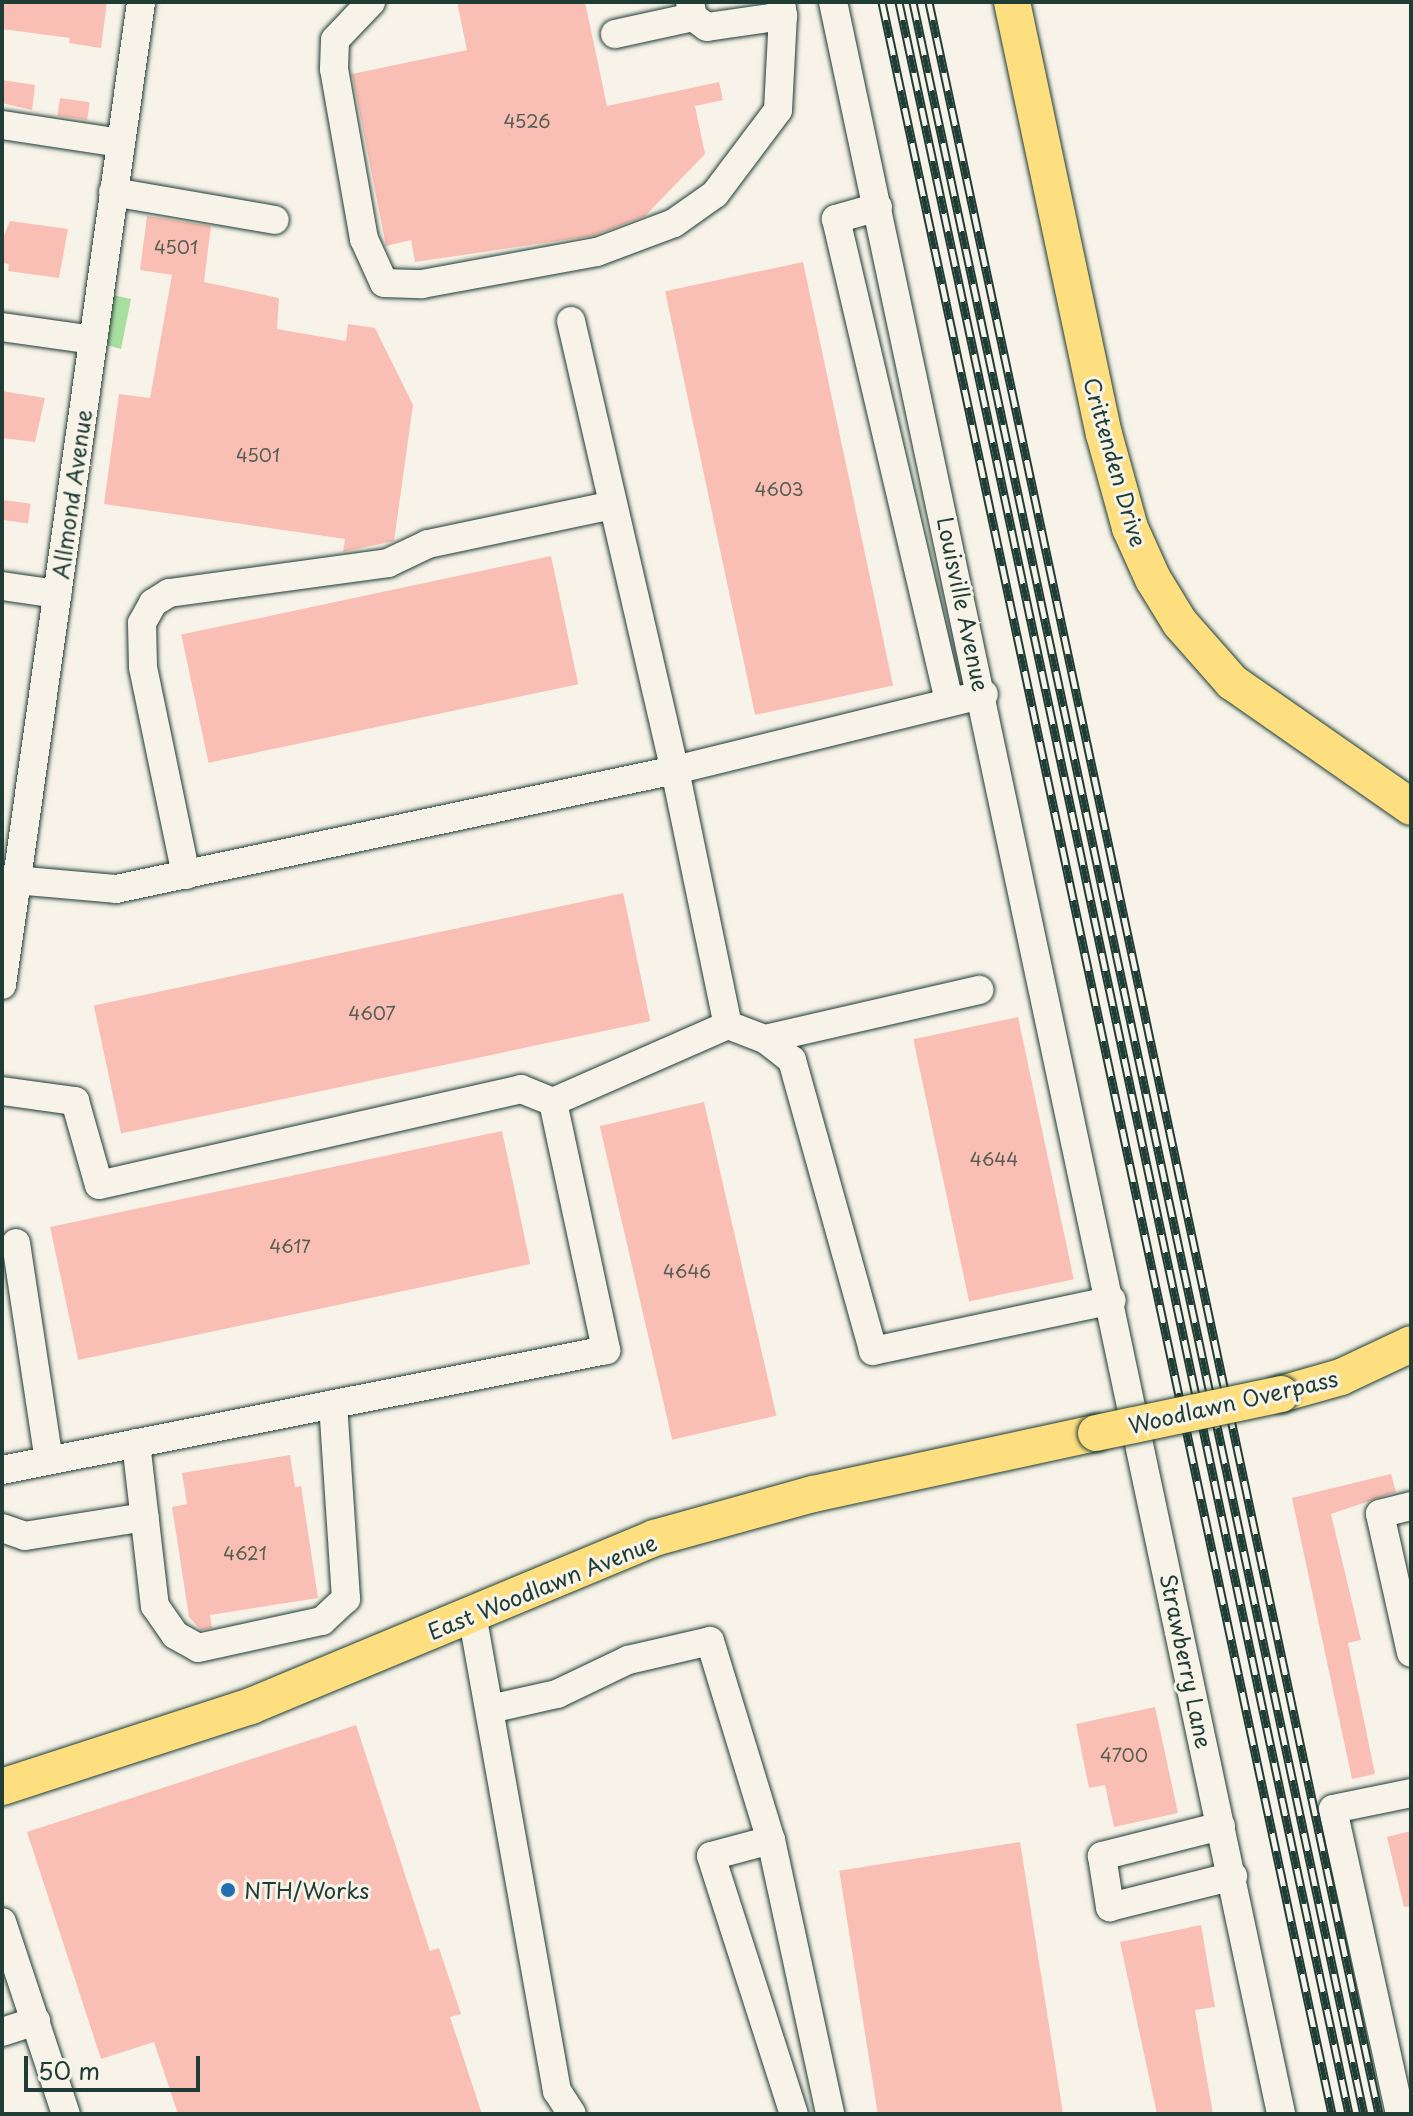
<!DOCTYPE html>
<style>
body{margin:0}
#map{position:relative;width:1413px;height:2116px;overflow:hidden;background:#f7f3e8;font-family:"Playpen Sans",sans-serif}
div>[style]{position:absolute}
.green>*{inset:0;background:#a9dea1}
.building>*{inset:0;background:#fabfb4;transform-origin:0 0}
.roads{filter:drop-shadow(0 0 2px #1f3d34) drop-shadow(0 0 2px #1f3d34)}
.minor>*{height:28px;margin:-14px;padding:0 14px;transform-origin:14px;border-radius:14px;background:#f7f3e8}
.major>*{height:36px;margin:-18px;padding:0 18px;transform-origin:18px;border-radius:18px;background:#fedf80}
.rail>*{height:9px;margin-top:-4.5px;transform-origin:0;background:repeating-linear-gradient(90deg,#f7f3e8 0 18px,#1f3d34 0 36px);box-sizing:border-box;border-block:2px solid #1f3d34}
.bridges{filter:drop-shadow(0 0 2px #1f3d34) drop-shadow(0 0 2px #1f3d34)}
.major-bridge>*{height:36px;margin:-18px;padding:0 18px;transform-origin:18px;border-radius:18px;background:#fedf80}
.dots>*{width:22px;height:22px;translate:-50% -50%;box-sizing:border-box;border:4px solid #f7f3e8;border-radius:50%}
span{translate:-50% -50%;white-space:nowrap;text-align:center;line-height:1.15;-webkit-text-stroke:6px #f7f3e8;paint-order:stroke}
.number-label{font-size:18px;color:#565e54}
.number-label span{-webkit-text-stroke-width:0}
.street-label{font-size:22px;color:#1f3d34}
.poi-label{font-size:22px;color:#1f3d34}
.left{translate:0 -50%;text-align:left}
.frame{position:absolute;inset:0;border:4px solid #1f3d34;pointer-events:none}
.scale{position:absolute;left:24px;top:2056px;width:176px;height:36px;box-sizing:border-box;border:4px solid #1f3d34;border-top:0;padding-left:10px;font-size:24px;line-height:28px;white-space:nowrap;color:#1f3d34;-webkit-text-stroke:6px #f7f3e8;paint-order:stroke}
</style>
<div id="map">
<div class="green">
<div style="clip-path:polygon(113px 295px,131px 299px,121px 349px,106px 345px)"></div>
</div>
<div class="building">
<div style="clip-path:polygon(2px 2px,107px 2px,101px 48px,69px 43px,70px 38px,2px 29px)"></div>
<div style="clip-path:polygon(457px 2px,585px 2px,607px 106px,719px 82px,723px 100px,695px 106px,705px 154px,645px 216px,592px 236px,415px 262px,411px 240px,386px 246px,352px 74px,467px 50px)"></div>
<div style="clip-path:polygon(2px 80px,35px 85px,32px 110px,2px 103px)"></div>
<div style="left:60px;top:98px;width:30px;height:18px;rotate:8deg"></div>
<div style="clip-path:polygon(147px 216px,211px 226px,204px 282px,279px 298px,277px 329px,346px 341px,348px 324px,375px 328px,413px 405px,394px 541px,343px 552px,345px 539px,104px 504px,119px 394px,150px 398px,172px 275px,140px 270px)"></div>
<div style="clip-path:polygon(10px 221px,68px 229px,59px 278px,8px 271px,9px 264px,2px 263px,2px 240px)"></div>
<div style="left:803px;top:262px;width:433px;height:141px;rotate:78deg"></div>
<div style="clip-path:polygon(2px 391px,45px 398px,35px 442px,2px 438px)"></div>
<div style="left:4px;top:500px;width:27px;height:20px;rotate:8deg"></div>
<div style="left:551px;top:556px;width:131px;height:378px;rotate:78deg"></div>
<div style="left:623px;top:893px;width:131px;height:541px;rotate:78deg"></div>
<div style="left:1018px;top:1017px;width:268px;height:107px;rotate:78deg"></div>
<div style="left:704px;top:1102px;width:322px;height:107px;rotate:77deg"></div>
<div style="left:502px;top:1131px;width:136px;height:462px;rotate:78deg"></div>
<div style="clip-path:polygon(290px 1455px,295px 1487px,301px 1486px,318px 1598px,210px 1615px,212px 1628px,201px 1630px,189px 1617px,172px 1507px,187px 1504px,182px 1473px)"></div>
<div style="clip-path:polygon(1391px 1474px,1396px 1492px,1331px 1514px,1361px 1640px,1348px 1643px,1375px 1774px,1352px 1779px,1292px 1498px)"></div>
<div style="clip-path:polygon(1155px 1707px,1178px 1813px,1114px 1827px,1105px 1785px,1089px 1788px,1076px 1724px)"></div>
<div style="clip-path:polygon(356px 1725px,430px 1951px,439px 1948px,461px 2014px,450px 2017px,482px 2114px,178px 2114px,154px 2042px,101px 2059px,27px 1832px)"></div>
<div style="clip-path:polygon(1411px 1831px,1411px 1906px,1404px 1907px,1387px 1837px)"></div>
<div style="left:1020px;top:1842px;width:276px;height:183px;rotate:81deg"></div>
<div style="clip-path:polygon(1201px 1925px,1215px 2007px,1195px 2010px,1213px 2114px,1157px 2114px,1120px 1942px)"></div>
</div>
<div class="roads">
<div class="minor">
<div style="left:371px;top:2px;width:52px;rotate:133.5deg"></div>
<div style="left:335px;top:40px;width:29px;rotate:92deg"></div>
<div style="left:334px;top:69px;width:173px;rotate:80deg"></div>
<div style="left:364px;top:239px;width:48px;rotate:65.6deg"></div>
<div style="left:384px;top:283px;width:38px;rotate:2deg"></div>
<div style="left:422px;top:284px;width:178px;rotate:-10.4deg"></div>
<div style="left:597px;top:252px;width:82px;rotate:-20.6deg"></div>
<div style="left:674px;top:223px;width:50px;rotate:-35.3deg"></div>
<div style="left:715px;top:194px;width:105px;rotate:-53.1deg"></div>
<div style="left:778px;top:110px;width:94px;rotate:-87deg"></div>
<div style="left:690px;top:2px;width:15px;rotate:79deg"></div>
<div style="left:693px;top:17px;width:17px;rotate:36deg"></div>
<div style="left:707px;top:27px;width:77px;rotate:-8.2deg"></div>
<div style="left:783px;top:16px;width:14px;rotate:-98deg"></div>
<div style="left:833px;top:2px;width:2159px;rotate:78.02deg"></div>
<div style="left:615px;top:34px;width:80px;rotate:-12.3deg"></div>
<div style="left:2px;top:125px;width:120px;rotate:8.6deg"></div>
<div style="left:113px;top:192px;width:164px;rotate:9.8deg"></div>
<div style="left:878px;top:207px;width:44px;rotate:164.1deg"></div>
<div style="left:836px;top:219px;width:496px;rotate:76.8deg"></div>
<div style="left:571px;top:321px;width:461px;rotate:77deg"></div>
<div style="left:675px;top:770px;width:318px;rotate:-13.8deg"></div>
<div style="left:2px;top:327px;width:92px;rotate:8.1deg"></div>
<div style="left:2px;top:586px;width:56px;rotate:8.3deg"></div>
<div style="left:186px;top:875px;width:212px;rotate:-101.7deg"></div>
<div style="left:143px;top:667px;width:44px;rotate:-91.3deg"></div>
<div style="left:142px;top:623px;width:23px;rotate:-61deg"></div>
<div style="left:153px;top:603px;width:19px;rotate:-32deg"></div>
<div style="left:169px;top:593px;width:221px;rotate:-7.8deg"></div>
<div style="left:388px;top:563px;width:44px;rotate:-25.4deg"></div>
<div style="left:428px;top:544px;width:189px;rotate:-11.9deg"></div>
<div style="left:2px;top:879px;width:114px;rotate:5deg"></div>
<div style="left:116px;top:889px;width:572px;rotate:-12.02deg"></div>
<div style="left:675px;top:770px;width:260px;rotate:78.3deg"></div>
<div style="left:728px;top:1025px;width:191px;rotate:156.3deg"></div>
<div style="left:2px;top:985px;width:993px;rotate:-81.95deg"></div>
<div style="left:728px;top:1025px;width:40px;rotate:21deg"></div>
<div style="left:765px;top:1039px;width:34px;rotate:38deg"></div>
<div style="left:792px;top:1060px;width:302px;rotate:74.4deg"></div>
<div style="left:873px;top:1351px;width:244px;rotate:-12deg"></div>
<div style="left:765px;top:1039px;width:220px;rotate:-12.9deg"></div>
<div style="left:2px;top:1091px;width:74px;rotate:7.8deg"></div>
<div style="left:75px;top:1101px;width:87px;rotate:74.1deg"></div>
<div style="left:99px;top:1185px;width:433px;rotate:-12.8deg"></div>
<div style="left:521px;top:1089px;width:35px;rotate:22deg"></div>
<div style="left:553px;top:1102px;width:254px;rotate:77.9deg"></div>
<div style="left:606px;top:1350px;width:616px;rotate:168.76deg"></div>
<div style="left:16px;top:1243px;width:220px;rotate:81.4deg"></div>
<div style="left:136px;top:1443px;width:164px;rotate:83.4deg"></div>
<div style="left:155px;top:1606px;width:35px;rotate:55deg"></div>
<div style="left:175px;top:1635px;width:26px;rotate:29deg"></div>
<div style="left:198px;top:1648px;width:127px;rotate:-12.3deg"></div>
<div style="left:322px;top:1621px;width:33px;rotate:-43deg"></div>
<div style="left:346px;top:1599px;width:195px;rotate:-93.8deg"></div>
<div style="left:1411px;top:1506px;width:32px;rotate:166deg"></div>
<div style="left:1380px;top:1514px;width:142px;rotate:77.4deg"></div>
<div style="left:2px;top:1528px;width:24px;rotate:19deg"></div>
<div style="left:25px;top:1536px;width:121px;rotate:-9deg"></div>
<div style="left:472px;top:1614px;width:485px;rotate:79.9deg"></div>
<div style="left:557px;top:2091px;width:27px;rotate:57deg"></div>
<div style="left:490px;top:1709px;width:69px;rotate:-12.6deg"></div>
<div style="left:557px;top:1694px;width:79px;rotate:-25.6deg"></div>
<div style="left:628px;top:1660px;width:84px;rotate:-13deg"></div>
<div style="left:710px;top:1641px;width:208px;rotate:73deg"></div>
<div style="left:771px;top:1840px;width:280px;rotate:77.8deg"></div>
<div style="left:1221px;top:1826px;width:123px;rotate:165.9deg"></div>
<div style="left:1102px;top:1856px;width:52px;rotate:81.1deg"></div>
<div style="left:1110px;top:1907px;width:127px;rotate:-14.1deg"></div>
<div style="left:771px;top:1840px;width:62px;rotate:165.1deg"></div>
<div style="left:711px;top:1856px;width:271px;rotate:72.2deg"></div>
<div style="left:2px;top:1922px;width:202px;rotate:71.6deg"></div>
<div style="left:2px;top:2032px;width:36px;rotate:-18deg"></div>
<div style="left:1400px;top:2114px;width:312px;rotate:-102.4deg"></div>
<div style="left:1333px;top:1809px;width:80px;rotate:-11.6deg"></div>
</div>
<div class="major">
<div style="left:1012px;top:2px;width:442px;rotate:78deg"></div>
<div style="left:1104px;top:434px;width:98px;rotate:74.5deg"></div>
<div style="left:1130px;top:528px;width:56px;rotate:65.7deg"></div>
<div style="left:1153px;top:579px;width:52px;rotate:58.5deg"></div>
<div style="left:1180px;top:623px;width:79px;rotate:48.6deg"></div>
<div style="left:1232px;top:682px;width:218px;rotate:34.9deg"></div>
<div style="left:1281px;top:1394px;width:62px;rotate:-15.8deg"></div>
<div style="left:1341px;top:1377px;width:77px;rotate:-25.2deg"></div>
<div style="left:2px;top:1787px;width:262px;rotate:-18deg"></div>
<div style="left:251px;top:1706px;width:437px;rotate:-22.6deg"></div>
<div style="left:654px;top:1538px;width:165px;rotate:-15.5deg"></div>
<div style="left:813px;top:1494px;width:289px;rotate:-12.2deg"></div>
</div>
</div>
<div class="rail">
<div style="left:882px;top:2px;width:2159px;rotate:77.97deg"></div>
<div style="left:899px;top:2px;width:2159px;rotate:77.97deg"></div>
<div style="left:913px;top:2px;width:2160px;rotate:77.95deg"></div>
<div style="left:929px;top:2px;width:2159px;rotate:77.97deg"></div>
</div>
<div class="bridges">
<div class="major-bridge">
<div style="left:1096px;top:1433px;width:189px;rotate:-11.9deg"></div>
</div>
</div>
<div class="dots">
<div style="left:228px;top:1890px;background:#1f6fb2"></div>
</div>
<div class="number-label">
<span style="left:527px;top:121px">4526</span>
<span style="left:176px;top:247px">4501</span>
<span style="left:258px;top:455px">4501</span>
<span style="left:779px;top:489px">4603</span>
<span style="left:372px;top:1013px">4607</span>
<span style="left:994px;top:1159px">4644</span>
<span style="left:290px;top:1246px">4617</span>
<span style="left:687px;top:1271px">4646</span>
<span style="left:245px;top:1553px">4621</span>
<span style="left:1124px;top:1755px">4700</span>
</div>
<div class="street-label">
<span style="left:1116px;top:462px;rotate:74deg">Crittenden Drive</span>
<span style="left:71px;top:494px;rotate:-82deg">Allmond Avenue</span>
<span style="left:964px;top:604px;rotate:78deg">Louisville Avenue</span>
<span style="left:1233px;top:1401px;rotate:-13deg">Woodlawn Overpass</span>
<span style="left:542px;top:1586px;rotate:-22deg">East Woodlawn Avenue</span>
<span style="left:1187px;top:1661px;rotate:78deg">Strawberry Lane</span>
</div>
<div class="poi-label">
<span class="left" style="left:244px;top:1890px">NTH/Works</span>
</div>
<div class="frame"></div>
<div class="scale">50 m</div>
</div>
